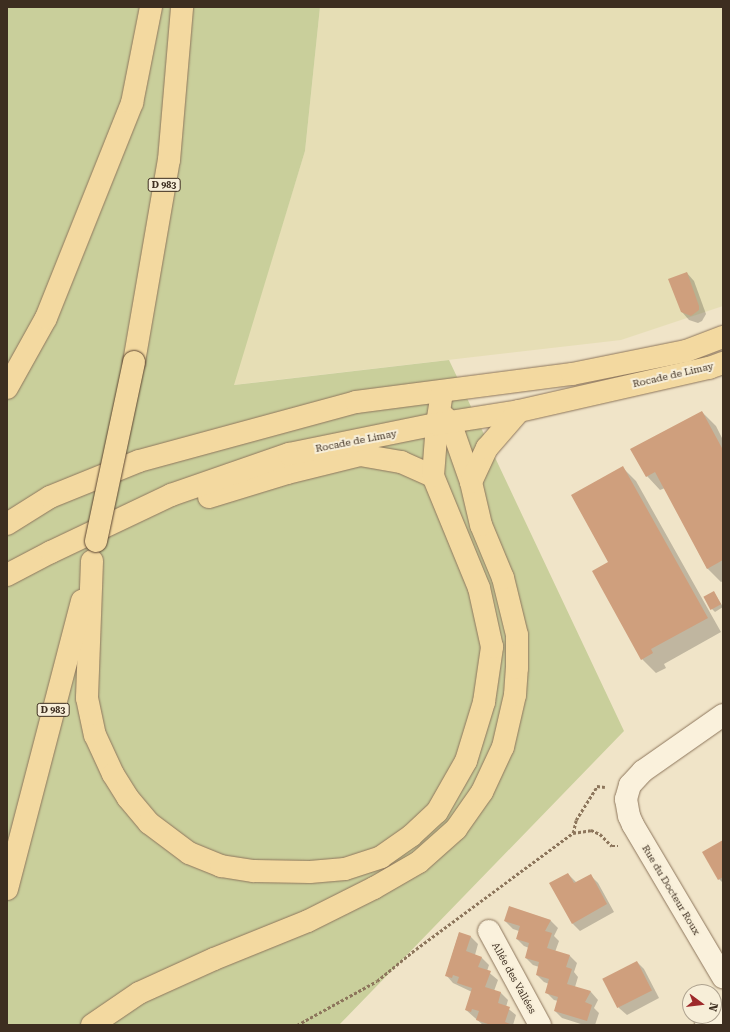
<!DOCTYPE html>
<meta charset="utf-8">
<style>
body{margin:0}
#map{position:relative;width:730px;height:1032px;overflow:hidden;background:#f0e4c8;font-family:"Roboto Serif",serif}
div>[style]{position:absolute}
.farmland>*{inset:0;background:#e6deb5}
.green>*{inset:0;background:#c9cf9b}
.shadow>*{inset:0;background:#0003}
.building>*{inset:0;background:#cf9f7d;transform-origin:0 0}
.path>*{height:2.5px;margin-top:-1.25px;transform-origin:0;background:repeating-linear-gradient(90deg,#8d765c 0 3px,transparent 0 5px)}
.roads{filter:drop-shadow(0 0 1px #8d765c) drop-shadow(0 0 1px #8d765c)}
.minor>*{height:22px;margin:-11px;padding:0 11px;transform-origin:11px;border-radius:11px;background:#faf1dc}
.major>*{height:22px;margin:-11px;padding:0 11px;transform-origin:11px;border-radius:11px;background:#f3d9a0}
.bridges{filter:drop-shadow(0 0 1px #5b4430) drop-shadow(0 0 1px #5b4430)}
.major-bridge>*{height:22px;margin:-11px;padding:0 11px;transform-origin:11px;border-radius:11px;background:#f3d9a0}
span{translate:-50% -50%;white-space:nowrap;text-align:center;line-height:1.15;-webkit-text-stroke:4px #f7eed8;paint-order:stroke}
.shield-label span{padding:1px 3px;background:#f7eed8;border:1px solid;border-radius:3px;-webkit-text-stroke-width:0}
.shield-label{font-size:9px;color:#3d2e20;font-weight:700}
.street-label{font-size:10px;color:#3d2e20}
.frame{position:absolute;inset:0;border:8px solid #3d2e20;pointer-events:none}
.north{position:absolute;left:682px;top:984px;width:40px;height:40px;box-sizing:border-box;background:#f7eed8;border:1px solid #ada18e;border-radius:50%;rotate:105deg;font-size:11px;font-weight:700;line-height:16px;text-align:center;color:#3d2e20}
.north::after{content:'';display:block;margin:auto;width:14px;height:18px;background:#9e2a2b;clip-path:polygon(50% 0,100% 100%,50% 72%,0 100%)}
</style>
<div id="map">
<div class="farmland">
<div style="clip-path:polygon(320px 7px,723px 7px,723px 306px,621px 340px,233px 385px,305px 151px)"></div>
</div>
<div class="green">
<div style="clip-path:polygon(7px 7px,320px 7px,305px 151px,234px 385px,449px 360px,624px 731px,339px 1025px,7px 1025px)"></div>
</div>
<div class="shadow">
<div style="clip-path:polygon(687px 273px,694px 281px,706px 314px,702px 321px,698px 323px,689px 320px,682px 312px)"></div>
<div style="clip-path:polygon(702px 412px,716px 426px,723px 440px,723px 581px,721px 582px,707px 568px,665px 488px,660px 490px,647px 476px)"></div>
<div style="clip-path:polygon(622px 467px,636px 481px,721px 632px,664px 664px,666px 668px,656px 673px,642px 659px,610px 562px)"></div>
<div style="clip-path:polygon(714px 592px,723px 607px,715px 612px,711px 608px)"></div>
<div style="clip-path:polygon(723px 841px,723px 883px,719px 879px)"></div>
<div style="clip-path:polygon(568px 874px,577px 883px,590px 875px,598px 883px,614px 912px,580px 931px,573px 924px)"></div>
<div style="clip-path:polygon(509px 908px,551px 921px,558px 928px,554px 936px,559px 941px,555px 952px,570px 956px,577px 963px,574px 972px,578px 977px,575px 987px,591px 992px,598px 1000px,594px 1008px,599px 1013px,595px 1025px,584px 1025px,562px 1018px,555px 1011px,558px 1001px,554px 1000px,547px 993px,549px 984px,544px 982px,537px 975px,539px 967px,533px 965px,526px 958px,529px 948px,524px 946px,517px 939px,519px 931px,513px 929px,505px 921px)"></div>
<div style="clip-path:polygon(459px 933px,471px 937px,478px 944px,475px 955px,482px 958px,489px 965px,487px 971px,498px 980px,494px 991px,501px 993px,508px 1000px,506px 1007px,516px 1015px,513px 1025px,483px 1025px,466px 1010px,472px 992px,453px 983px,446px 975px)"></div>
<div style="clip-path:polygon(637px 962px,644px 969px,659px 998px,627px 1015px,619px 1008px,604px 980px)"></div>
</div>
<div class="building">
<div style="clip-path:polygon(687px 272px,699px 306px,699px 310px,691px 316px,681px 312px,668px 279px)"></div>
<div style="clip-path:polygon(702px 411px,723px 450px,723px 560px,707px 569px,655px 472px,646px 477px,630px 449px)"></div>
<div style="clip-path:polygon(623px 466px,708px 618px,651px 649px,653px 653px,641px 660px,592px 571px,608px 562px,571px 495px)"></div>
<div style="left:714px;top:591px;width:15px;height:12px;rotate:62deg"></div>
<div style="clip-path:polygon(723px 840px,723px 877px,718px 880px,702px 852px)"></div>
<div style="clip-path:polygon(568px 873px,574px 883px,591px 874px,607px 904px,572px 924px,549px 883px)"></div>
<div style="clip-path:polygon(509px 906px,551px 920px,545px 931px,552px 933px,547px 948px,570px 955px,566px 967px,572px 969px,567px 984px,591px 991px,585px 1002px,592px 1005px,587px 1021px,554px 1011px,558px 997px,545px 993px,549px 979px,536px 975px,539px 962px,525px 958px,529px 943px,516px 939px,520px 926px,504px 921px)"></div>
<div style="clip-path:polygon(459px 932px,471px 936px,466px 951px,482px 957px,478px 967px,491px 971px,485px 987px,501px 992px,498px 1003px,510px 1007px,505px 1022px,513px 1025px,491px 1025px,476px 1020px,479px 1011px,472px 1009px,471px 1012px,465px 1010px,472px 988px,457px 983px,459px 977px,453px 975px,452px 978px,445px 976px)"></div>
<div style="left:637px;top:961px;width:33px;height:39px;rotate:63deg"></div>
</div>
<div class="path">
<div style="left:573px;top:833px;width:13px;rotate:-77deg"></div>
<div style="left:576px;top:820px;width:40px;rotate:-58deg"></div>
<div style="left:597px;top:786px;width:8px;rotate:7deg"></div>
<div style="left:297px;top:1025px;width:91px;rotate:-28.8deg"></div>
<div style="left:377px;top:981px;width:50px;rotate:-39.4deg"></div>
<div style="left:416px;top:949px;width:195px;rotate:-36.5deg"></div>
<div style="left:573px;top:833px;width:18px;rotate:-9deg"></div>
<div style="left:591px;top:830px;width:10px;rotate:24deg"></div>
<div style="left:600px;top:834px;width:17px;rotate:45deg"></div>
<div style="left:612px;top:846px;width:6px"></div>
</div>
<div class="roads">
<div class="minor">
<div style="left:723px;top:715px;width:98px;rotate:145deg"></div>
<div style="left:643px;top:771px;width:19px;rotate:133deg"></div>
<div style="left:630px;top:785px;width:15px;rotate:106deg"></div>
<div style="left:626px;top:799px;width:17px;rotate:80deg"></div>
<div style="left:629px;top:816px;width:10px;rotate:66deg"></div>
<div style="left:633px;top:825px;width:177px;rotate:59.4deg"></div>
<div style="left:489px;top:931px;width:107px;rotate:61.5deg"></div>
<div style="left:706px;top:1025px;width:20px;rotate:-33deg"></div>
</div>
<div class="major">
<div style="left:134px;top:362px;width:205px;rotate:-80.2deg"></div>
<div style="left:169px;top:160px;width:154px;rotate:-85.1deg"></div>
<div style="left:7px;top:388px;width:80px;rotate:-60.9deg"></div>
<div style="left:46px;top:318px;width:232px;rotate:-68.2deg"></div>
<div style="left:132px;top:103px;width:98px;rotate:-78.8deg"></div>
<div style="left:440px;top:413px;width:13px;rotate:42deg"></div>
<div style="left:450px;top:422px;width:64px;rotate:70.7deg"></div>
<div style="left:209px;top:497px;width:82px;rotate:-17.1deg"></div>
<div style="left:287px;top:473px;width:75px;rotate:-13.9deg"></div>
<div style="left:360px;top:455px;width:42px;rotate:9.7deg"></div>
<div style="left:401px;top:462px;width:35px;rotate:24deg"></div>
<div style="left:7px;top:524px;width:51px;rotate:-32.1deg"></div>
<div style="left:50px;top:497px;width:96px;rotate:-22deg"></div>
<div style="left:139px;top:461px;width:225px;rotate:-15.2deg"></div>
<div style="left:356px;top:402px;width:218px;rotate:-7.4deg"></div>
<div style="left:572px;top:374px;width:116px;rotate:-11.4deg"></div>
<div style="left:686px;top:351px;width:40px;rotate:-21deg"></div>
<div style="left:92px;top:561px;width:137px;rotate:92.1deg"></div>
<div style="left:87px;top:698px;width:38px;rotate:78deg"></div>
<div style="left:95px;top:735px;width:43px;rotate:65.2deg"></div>
<div style="left:113px;top:774px;width:28px;rotate:58deg"></div>
<div style="left:128px;top:798px;width:33px;rotate:50deg"></div>
<div style="left:149px;top:823px;width:50px;rotate:36.9deg"></div>
<div style="left:189px;top:853px;width:35px;rotate:22deg"></div>
<div style="left:221px;top:866px;width:33px;rotate:9deg"></div>
<div style="left:254px;top:871px;width:56px;rotate:1deg"></div>
<div style="left:310px;top:872px;width:35px;rotate:-5deg"></div>
<div style="left:345px;top:869px;width:38px;rotate:-18deg"></div>
<div style="left:381px;top:857px;width:37px;rotate:-35deg"></div>
<div style="left:411px;top:836px;width:35px;rotate:-43deg"></div>
<div style="left:437px;top:812px;width:59px;rotate:-60.4deg"></div>
<div style="left:466px;top:761px;width:62px;rotate:-73deg"></div>
<div style="left:484px;top:702px;width:56px;rotate:-81.7deg"></div>
<div style="left:492px;top:647px;width:60px;rotate:-102.4deg"></div>
<div style="left:479px;top:588px;width:121px;rotate:-112.3deg"></div>
<div style="left:433px;top:476px;width:52px;rotate:-85.6deg"></div>
<div style="left:437px;top:424px;width:33px;rotate:-81deg"></div>
<div style="left:7px;top:575px;width:50px;rotate:-27.6deg"></div>
<div style="left:51px;top:552px;width:133px;rotate:-25.4deg"></div>
<div style="left:171px;top:495px;width:125px;rotate:-19.2deg"></div>
<div style="left:289px;top:454px;width:151px;rotate:-11.5deg"></div>
<div style="left:437px;top:424px;width:83px;rotate:-9deg"></div>
<div style="left:519px;top:411px;width:195px;rotate:-12.8deg"></div>
<div style="left:709px;top:368px;width:15px;rotate:-20deg"></div>
<div style="left:7px;top:889px;width:298px;rotate:-75.4deg"></div>
<div style="left:92px;top:1025px;width:57px;rotate:-34.2deg"></div>
<div style="left:139px;top:993px;width:82px;rotate:-24.4deg"></div>
<div style="left:214px;top:959px;width:101px;rotate:-22deg"></div>
<div style="left:308px;top:921px;width:74px;rotate:-26.6deg"></div>
<div style="left:374px;top:888px;width:52px;rotate:-30deg"></div>
<div style="left:419px;top:862px;width:50px;rotate:-41.7deg"></div>
<div style="left:456px;top:829px;width:45px;rotate:-54.9deg"></div>
<div style="left:482px;top:792px;width:50px;rotate:-65deg"></div>
<div style="left:503px;top:747px;width:53px;rotate:-77deg"></div>
<div style="left:515px;top:695px;width:27px;rotate:-86deg"></div>
<div style="left:517px;top:668px;width:33px;rotate:-90deg"></div>
<div style="left:517px;top:635px;width:59px;rotate:-103.8deg"></div>
<div style="left:503px;top:578px;width:57px;rotate:-112.5deg"></div>
<div style="left:481px;top:525px;width:44px;rotate:-103.1deg"></div>
<div style="left:471px;top:482px;width:38px;rotate:-65deg"></div>
<div style="left:487px;top:448px;width:49px;rotate:-49.1deg"></div>
</div>
</div>
<div class="bridges">
<div class="major-bridge">
<div style="left:96px;top:541px;width:183px;rotate:-78deg"></div>
</div>
</div>
<div class="shield-label">
<span style="left:164px;top:185px">D 983</span>
<span style="left:53px;top:710px">D 983</span>
</div>
<div class="street-label">
<span style="left:673px;top:375px;rotate:-13deg">Rocade de Limay</span>
<span style="left:356px;top:441px;rotate:-11deg">Rocade de Limay</span>
<span style="left:671px;top:890px;rotate:59deg">Rue du Docteur Roux</span>
<span style="left:514px;top:978px;rotate:61deg">Allée des Vallées</span>
</div>
<div class="frame"></div>
<div class="north">N</div>
</div>
